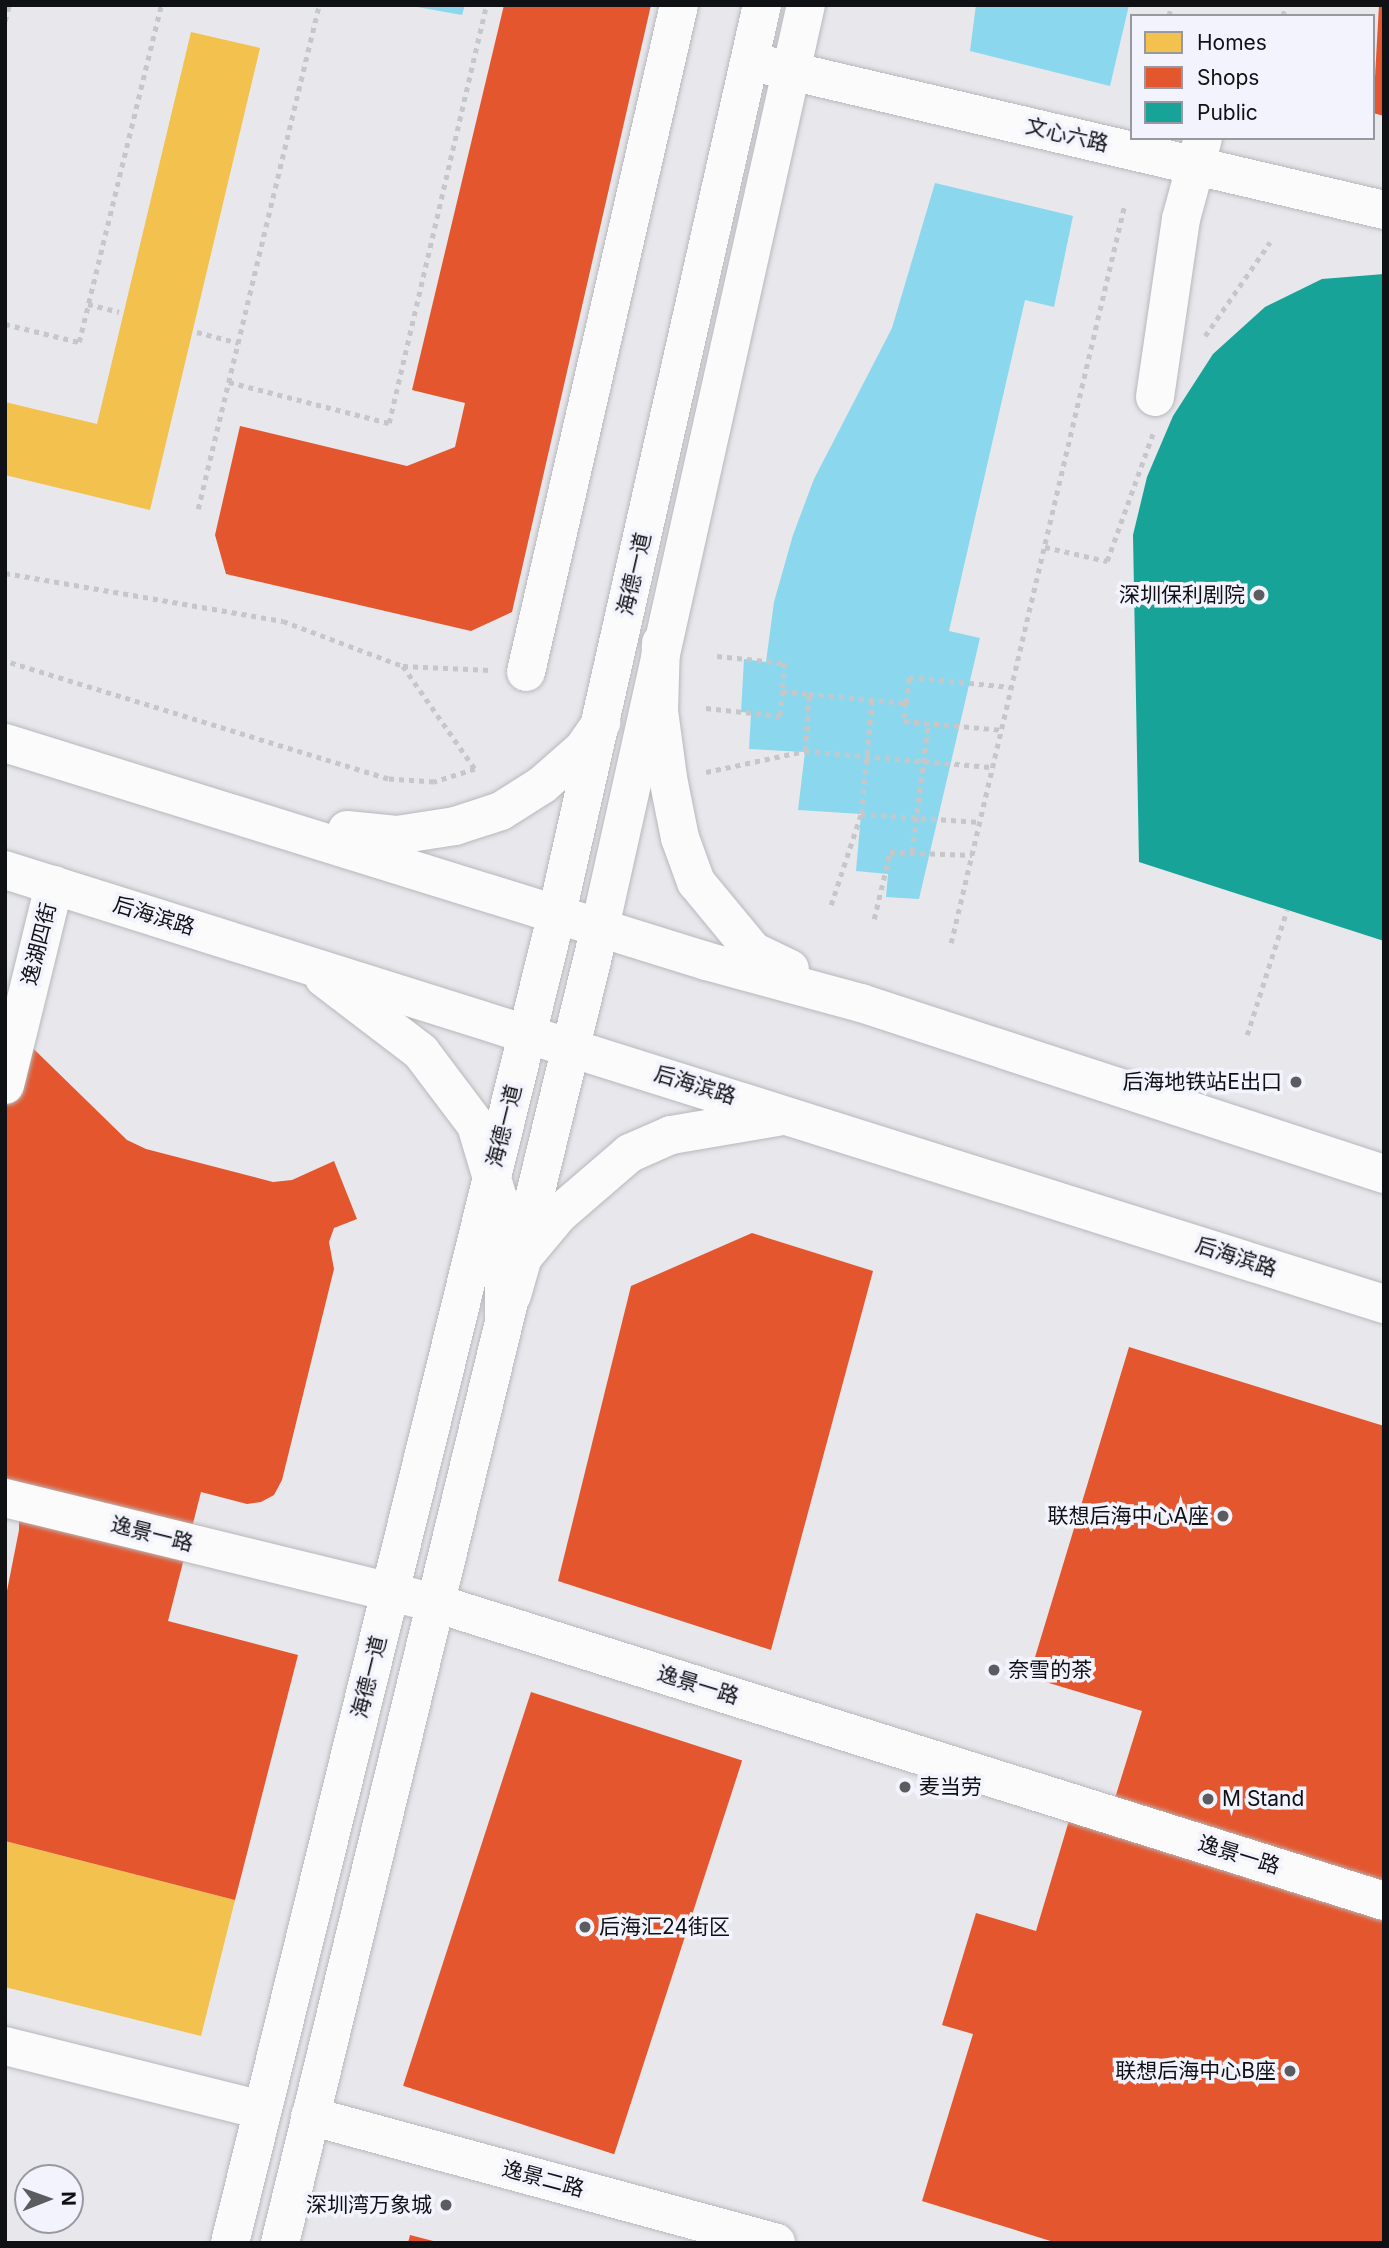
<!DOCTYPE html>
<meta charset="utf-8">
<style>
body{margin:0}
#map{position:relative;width:1389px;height:2248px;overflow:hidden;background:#e7e7ec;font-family:Inter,"Noto Sans SC",sans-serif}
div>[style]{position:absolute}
.water>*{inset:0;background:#8bd8ee}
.homes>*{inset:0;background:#f2c14e}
.shops>*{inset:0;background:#e4572e;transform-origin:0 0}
.public>*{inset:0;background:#17a398}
.path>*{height:4.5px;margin-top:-2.25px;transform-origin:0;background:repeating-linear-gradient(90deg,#c6c7c9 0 5px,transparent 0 10px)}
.roads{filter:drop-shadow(0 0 2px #b7b8bc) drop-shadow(0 0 2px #b7b8bc)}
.minor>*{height:38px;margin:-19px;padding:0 19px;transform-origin:19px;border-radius:19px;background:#fbfbfc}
.major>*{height:38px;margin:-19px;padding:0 19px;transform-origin:19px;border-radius:19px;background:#fbfbfc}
.dots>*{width:19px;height:19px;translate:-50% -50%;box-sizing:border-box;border:4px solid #f2f3fd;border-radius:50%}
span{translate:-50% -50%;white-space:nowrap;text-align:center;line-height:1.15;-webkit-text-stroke:7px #f2f3fd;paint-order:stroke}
.street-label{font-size:21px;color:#101114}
.poi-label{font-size:21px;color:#101114}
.right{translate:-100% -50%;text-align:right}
.left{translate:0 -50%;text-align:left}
.frame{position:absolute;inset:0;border:7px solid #101114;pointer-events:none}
.legend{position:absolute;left:1130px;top:14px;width:245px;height:126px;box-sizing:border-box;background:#f2f3fd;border:2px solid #9899a0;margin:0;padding:9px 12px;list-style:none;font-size:21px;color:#101114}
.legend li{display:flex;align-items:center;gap:14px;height:35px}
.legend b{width:35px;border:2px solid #9899a0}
.north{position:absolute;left:14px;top:2164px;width:70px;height:70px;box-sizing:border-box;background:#f2f3fd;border:2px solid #9899a0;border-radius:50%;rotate:89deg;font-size:19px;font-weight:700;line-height:28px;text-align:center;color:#101114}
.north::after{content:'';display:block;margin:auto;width:24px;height:32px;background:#5b5c60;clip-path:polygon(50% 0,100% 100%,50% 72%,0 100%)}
</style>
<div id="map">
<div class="water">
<div style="clip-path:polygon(406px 5px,465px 5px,462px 15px)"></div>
<div style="clip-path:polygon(976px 5px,1129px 5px,1110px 86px,970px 51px)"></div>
<div style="clip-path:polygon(935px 183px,1073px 216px,1054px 307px,1025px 300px,949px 631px,980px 638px,919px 899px,886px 897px,888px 874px,856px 871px,861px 814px,798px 810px,805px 752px,749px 749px,751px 713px,741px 712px,744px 659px,766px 662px,774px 602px,793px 535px,814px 479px,892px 328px)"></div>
</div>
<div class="homes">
<div style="clip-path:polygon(508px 5px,644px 5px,521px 543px,469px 531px,458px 579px,376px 561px,379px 545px,327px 533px,325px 543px,345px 548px,334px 597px,232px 574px,243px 526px,267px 531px,270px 518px,225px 508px,238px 452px,388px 487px,385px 500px,407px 505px,424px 494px,420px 487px,449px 469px,453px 475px,473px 463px,494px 373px,481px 370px,477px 386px,429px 375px,453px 272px,503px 284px,498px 304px,510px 307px,536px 195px,516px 190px,512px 206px,463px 195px,485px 99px,534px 111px,530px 128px,551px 132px,576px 26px,555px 21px,550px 44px,501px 33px)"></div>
<div style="clip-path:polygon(191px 32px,260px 48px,150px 510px,5px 475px,5px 402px,97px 424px)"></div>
<div style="clip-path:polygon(5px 1841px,235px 1900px,201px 2036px,5px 1987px)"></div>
</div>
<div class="shops">
<div style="clip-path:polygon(504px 5px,651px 5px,512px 612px,471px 631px,226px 574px,215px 535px,240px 426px,407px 466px,455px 447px,465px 403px,412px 390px)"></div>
<div style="clip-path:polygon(1379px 5px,1384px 5px,1384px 116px,1373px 113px)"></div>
<div style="clip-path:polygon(5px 1021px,127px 1140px,146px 1149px,273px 1182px,292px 1180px,334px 1161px,357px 1219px,334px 1228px,329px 1242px,334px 1269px,282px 1480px,274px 1495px,261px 1502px,247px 1504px,201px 1492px,168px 1621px,298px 1655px,235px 1900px,5px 1841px,5px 1601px,19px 1530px,19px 1506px,5px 1477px)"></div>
<div style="clip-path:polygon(752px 1233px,873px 1271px,771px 1650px,558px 1581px,631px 1286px)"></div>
<div style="clip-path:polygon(1129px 1347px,1384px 1426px,1384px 2243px,1057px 2243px,922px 2201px,973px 2034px,942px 2025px,976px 1913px,1036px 1931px,1079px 1787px,1115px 1798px,1142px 1711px,1029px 1677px)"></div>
<div style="left:531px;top:1692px;width:222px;height:414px;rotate:18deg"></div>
<div style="clip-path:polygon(410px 2235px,437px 2242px,437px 2243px,408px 2243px)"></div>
</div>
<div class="public">
<div style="clip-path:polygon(1384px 274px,1384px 941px,1139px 862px,1133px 535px,1147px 477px,1173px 416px,1213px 354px,1265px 307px,1322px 279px)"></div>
</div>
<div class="path">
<div style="left:1169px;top:16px;width:11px;rotate:-80deg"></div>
<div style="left:1283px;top:16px;width:11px;rotate:-80deg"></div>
<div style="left:5px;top:21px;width:16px;rotate:-76deg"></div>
<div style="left:88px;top:304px;width:32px;rotate:14deg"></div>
<div style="left:5px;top:324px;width:76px;rotate:13.7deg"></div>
<div style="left:79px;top:342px;width:347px;rotate:-76.3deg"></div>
<div style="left:197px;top:332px;width:43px;rotate:14.7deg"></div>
<div style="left:1205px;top:336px;width:114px;rotate:-55.3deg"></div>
<div style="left:229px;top:382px;width:165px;rotate:14.4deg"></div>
<div style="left:389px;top:423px;width:429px;rotate:-76.9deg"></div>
<div style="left:198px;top:509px;width:518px;rotate:-76.5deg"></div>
<div style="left:1045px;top:547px;width:64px;rotate:12.7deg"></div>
<div style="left:1107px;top:561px;width:136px;rotate:-70.2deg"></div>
<div style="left:5px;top:573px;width:282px;rotate:9.8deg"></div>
<div style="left:283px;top:621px;width:128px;rotate:20.6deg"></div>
<div style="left:403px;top:666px;width:126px;rotate:55deg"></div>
<div style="left:475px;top:769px;width:43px;rotate:162.4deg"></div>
<div style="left:434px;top:782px;width:46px;rotate:-176.3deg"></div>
<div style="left:388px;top:779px;width:401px;rotate:-162.9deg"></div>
<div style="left:717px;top:656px;width:68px;rotate:5.9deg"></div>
<div style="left:785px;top:663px;width:28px;rotate:96deg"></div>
<div style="left:782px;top:691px;width:27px;rotate:6deg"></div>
<div style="left:809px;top:694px;width:97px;rotate:5.3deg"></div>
<div style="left:906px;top:703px;width:26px;rotate:-83deg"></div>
<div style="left:909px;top:677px;width:102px;rotate:5.6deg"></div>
<div style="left:403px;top:666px;width:87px;rotate:2.6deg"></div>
<div style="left:906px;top:703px;width:18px;rotate:96deg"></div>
<div style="left:904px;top:721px;width:98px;rotate:5.2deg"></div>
<div style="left:706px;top:708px;width:74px;rotate:6.2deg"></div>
<div style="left:780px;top:716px;width:25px;rotate:-85deg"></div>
<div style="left:805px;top:751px;width:57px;rotate:-86deg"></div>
<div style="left:706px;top:772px;width:101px;rotate:-12deg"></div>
<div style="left:805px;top:751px;width:189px;rotate:4.9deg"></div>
<div style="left:861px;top:814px;width:119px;rotate:3.8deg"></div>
<div style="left:912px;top:852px;width:130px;rotate:-82.9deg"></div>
<div style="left:831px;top:905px;width:96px;rotate:-71.8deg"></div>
<div style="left:861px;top:814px;width:115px;rotate:-84.5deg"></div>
<div style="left:874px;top:919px;width:69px;rotate:-76.6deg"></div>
<div style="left:890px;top:852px;width:82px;rotate:2.1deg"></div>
<div style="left:951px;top:943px;width:756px;rotate:-76.77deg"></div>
<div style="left:1247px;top:1035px;width:131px;rotate:-72.3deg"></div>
</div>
<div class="roads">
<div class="minor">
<div style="left:765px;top:65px;width:636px;rotate:13.18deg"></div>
<div style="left:1155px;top:397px;width:180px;rotate:-81.7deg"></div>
<div style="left:1181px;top:219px;width:84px;rotate:-74.8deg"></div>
<div style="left:526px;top:672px;width:684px;rotate:-77.08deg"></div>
<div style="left:5px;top:1085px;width:206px;rotate:-76.2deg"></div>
<div style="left:5px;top:1498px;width:443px;rotate:13.7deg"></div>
<div style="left:435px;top:1603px;width:995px;rotate:17.43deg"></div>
<div style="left:5px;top:2046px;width:265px;rotate:14deg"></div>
<div style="left:310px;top:2116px;width:483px;rotate:15.2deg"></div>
<div style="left:230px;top:2243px;width:1370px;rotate:-76.19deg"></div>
<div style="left:557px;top:913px;width:931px;rotate:-77.28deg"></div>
<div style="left:280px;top:2243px;width:1354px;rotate:-76.33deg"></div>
<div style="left:600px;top:927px;width:945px;rotate:-77.41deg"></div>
</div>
<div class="major">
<div style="left:661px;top:643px;width:68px;rotate:91.7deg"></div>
<div style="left:659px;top:711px;width:68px;rotate:82.3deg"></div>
<div style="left:668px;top:778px;width:61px;rotate:78.7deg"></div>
<div style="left:680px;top:838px;width:47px;rotate:70deg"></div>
<div style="left:696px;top:882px;width:89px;rotate:50.4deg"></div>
<div style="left:753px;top:951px;width:41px;rotate:25.9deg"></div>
<div style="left:5px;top:743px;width:734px;rotate:17.27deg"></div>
<div style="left:706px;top:961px;width:161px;rotate:15.2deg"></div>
<div style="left:861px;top:1003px;width:550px;rotate:18.11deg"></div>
<div style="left:347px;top:830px;width:50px;rotate:5.7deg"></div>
<div style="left:397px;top:835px;width:59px;rotate:-8.8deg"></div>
<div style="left:455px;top:826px;width:48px;rotate:-18.1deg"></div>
<div style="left:501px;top:811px;width:49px;rotate:-32.4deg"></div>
<div style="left:542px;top:785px;width:55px;rotate:-41.3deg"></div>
<div style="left:583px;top:749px;width:32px;rotate:-55deg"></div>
<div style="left:5px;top:870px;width:1446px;rotate:17.47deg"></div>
<div style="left:324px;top:978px;width:122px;rotate:37.3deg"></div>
<div style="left:421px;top:1052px;width:91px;rotate:53deg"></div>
<div style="left:476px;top:1125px;width:73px;rotate:73.3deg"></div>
<div style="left:497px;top:1195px;width:51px;rotate:82.2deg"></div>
<div style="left:504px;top:1246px;width:75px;rotate:90deg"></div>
<div style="left:512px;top:1295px;width:40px;rotate:-74deg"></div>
<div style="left:523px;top:1257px;width:56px;rotate:-50.1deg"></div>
<div style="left:559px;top:1214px;width:94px;rotate:-40.7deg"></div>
<div style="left:630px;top:1153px;width:45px;rotate:-23.7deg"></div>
<div style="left:671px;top:1135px;width:108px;rotate:-9.6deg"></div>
</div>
</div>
<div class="dots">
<div style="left:1259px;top:595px;background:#5b5c60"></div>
<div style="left:1296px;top:1082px;background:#5b5c60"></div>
<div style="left:1223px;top:1516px;background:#5b5c60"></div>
<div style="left:994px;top:1670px;background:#5b5c60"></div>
<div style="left:905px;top:1787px;background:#5b5c60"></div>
<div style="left:1208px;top:1799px;background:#5b5c60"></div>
<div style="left:585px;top:1927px;background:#5b5c60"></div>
<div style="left:1290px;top:2071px;background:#5b5c60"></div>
<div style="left:446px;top:2205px;background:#5b5c60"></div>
</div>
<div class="street-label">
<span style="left:1067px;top:135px;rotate:13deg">文心六路</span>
<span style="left:634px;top:574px;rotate:-77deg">海德一道</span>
<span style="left:154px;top:916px;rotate:17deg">后海滨路</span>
<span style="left:39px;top:944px;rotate:-76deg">逸湖四街</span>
<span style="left:695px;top:1085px;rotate:17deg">后海滨路</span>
<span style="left:504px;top:1126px;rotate:-76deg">海德一道</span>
<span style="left:1236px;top:1257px;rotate:18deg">后海滨路</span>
<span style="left:152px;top:1534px;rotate:14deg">逸景一路</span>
<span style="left:369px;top:1677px;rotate:-76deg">海德一道</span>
<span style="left:698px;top:1685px;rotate:17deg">逸景一路</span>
<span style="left:1239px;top:1855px;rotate:17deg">逸景一路</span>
<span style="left:543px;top:2179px;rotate:15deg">逸景二路</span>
</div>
<div class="poi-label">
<span class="right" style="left:1245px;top:595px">深圳保利剧院</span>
<span class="right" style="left:1282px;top:1082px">后海地铁站E出口</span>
<span class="right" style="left:1209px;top:1516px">联想后海中心A座</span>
<span class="left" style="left:1008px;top:1670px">奈雪的茶</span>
<span class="left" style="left:919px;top:1787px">麦当劳</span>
<span class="left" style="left:1222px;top:1799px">M Stand</span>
<span class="left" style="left:599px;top:1927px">后海汇24街区</span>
<span class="right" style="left:1276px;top:2071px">联想后海中心B座</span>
<span class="right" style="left:432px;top:2205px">深圳湾万象城</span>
</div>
<div class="frame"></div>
<ul class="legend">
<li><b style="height:19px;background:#f2c14e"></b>Homes</li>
<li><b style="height:19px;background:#e4572e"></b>Shops</li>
<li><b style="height:19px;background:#17a398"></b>Public</li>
</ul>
<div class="north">N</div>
</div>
